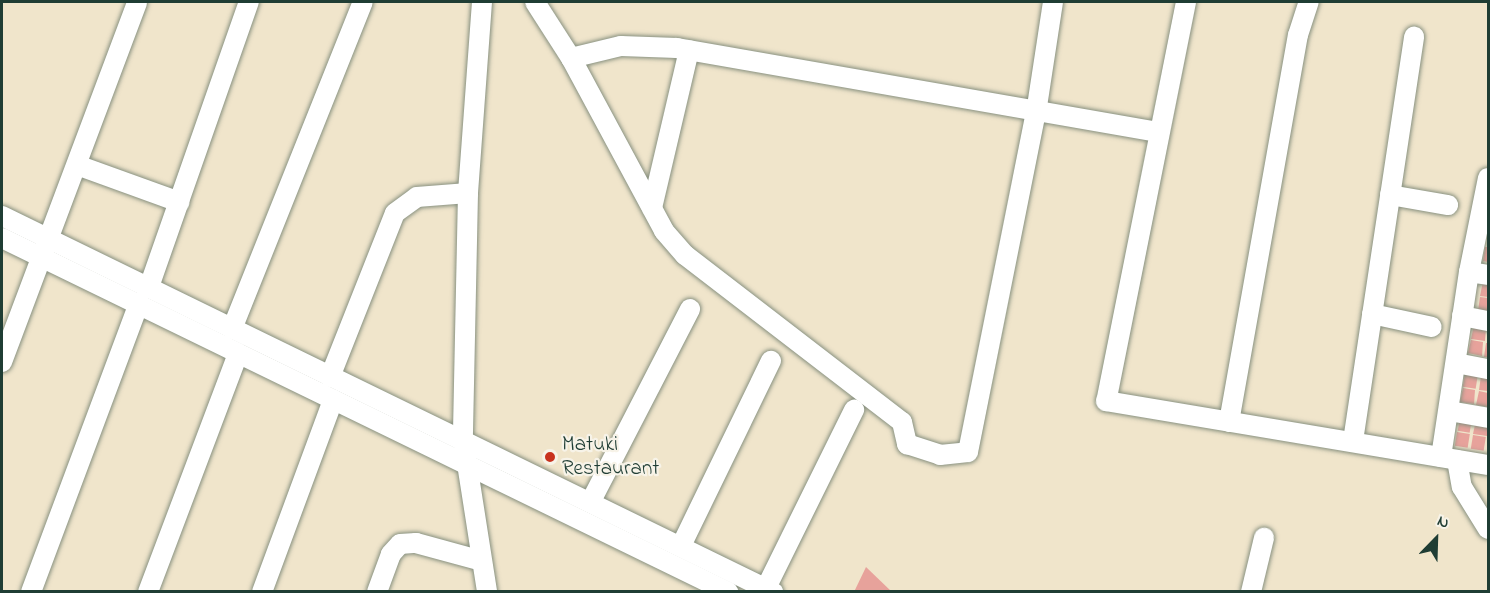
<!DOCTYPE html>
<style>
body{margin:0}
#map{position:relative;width:1490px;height:593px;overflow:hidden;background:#f0e5cb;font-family:"Indie Flower",sans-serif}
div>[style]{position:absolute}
.building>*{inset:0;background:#e7a29b;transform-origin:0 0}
.roads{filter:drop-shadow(0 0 2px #889180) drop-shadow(0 0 2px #889180)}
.minor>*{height:20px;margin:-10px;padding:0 10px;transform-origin:10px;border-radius:10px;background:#fff}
.dots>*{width:16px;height:16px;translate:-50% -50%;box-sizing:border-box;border:3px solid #f7f3e8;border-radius:50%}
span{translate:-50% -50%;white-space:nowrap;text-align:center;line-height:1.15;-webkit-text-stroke:4.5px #f7f3e8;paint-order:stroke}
.poi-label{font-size:21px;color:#1f3d34}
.left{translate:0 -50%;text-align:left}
.frame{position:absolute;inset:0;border:3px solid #1f3d34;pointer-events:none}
.north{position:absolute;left:1406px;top:509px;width:60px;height:60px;-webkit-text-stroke:4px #f7f3e8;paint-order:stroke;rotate:23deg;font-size:16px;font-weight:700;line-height:24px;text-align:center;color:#1f3d34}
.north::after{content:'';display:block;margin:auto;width:21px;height:27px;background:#1f3d34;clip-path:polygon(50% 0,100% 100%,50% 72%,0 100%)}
</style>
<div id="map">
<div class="building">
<div style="clip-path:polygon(1485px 247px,1488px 247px,1488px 262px,1483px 261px)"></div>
<div style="clip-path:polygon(1483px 281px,1488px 283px,1488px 297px,1480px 296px)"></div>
<div style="clip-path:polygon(1480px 297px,1488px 298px,1488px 312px,1478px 311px)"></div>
<div style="clip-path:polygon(1474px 325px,1486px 327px,1485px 341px,1471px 339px)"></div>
<div style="clip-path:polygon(1471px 340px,1483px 342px,1482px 356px,1468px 353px)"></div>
<div style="clip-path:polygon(1486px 343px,1488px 343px,1488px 357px,1484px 357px)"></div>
<div style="left:1465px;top:373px;width:13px;height:14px;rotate:9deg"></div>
<div style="clip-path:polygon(1481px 376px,1488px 377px,1488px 391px,1479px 390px)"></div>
<div style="clip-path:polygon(1463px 388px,1475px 390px,1474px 404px,1460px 402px)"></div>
<div style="clip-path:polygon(1479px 391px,1488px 393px,1488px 407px,1476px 405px)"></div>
<div style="left:1460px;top:417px;width:12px;height:14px;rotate:9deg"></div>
<div style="clip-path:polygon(1476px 420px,1488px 423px,1487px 436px,1473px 434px)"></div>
<div style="left:1457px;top:432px;width:13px;height:14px;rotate:9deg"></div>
<div style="left:1473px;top:435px;width:13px;height:14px;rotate:9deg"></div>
<div style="clip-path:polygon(866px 567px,892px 592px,854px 592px)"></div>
</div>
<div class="roads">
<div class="minor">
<div style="left:482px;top:2px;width:192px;rotate:94.2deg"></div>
<div style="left:468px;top:193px;width:245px;rotate:91.2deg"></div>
<div style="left:463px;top:438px;width:156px;rotate:81.1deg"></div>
<div style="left:535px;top:2px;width:67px;rotate:57.3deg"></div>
<div style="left:571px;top:58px;width:196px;rotate:61.7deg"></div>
<div style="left:664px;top:231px;width:32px;rotate:49deg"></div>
<div style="left:685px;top:255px;width:274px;rotate:37.6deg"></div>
<div style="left:902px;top:422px;width:23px;rotate:77deg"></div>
<div style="left:907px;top:444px;width:35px;rotate:18deg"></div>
<div style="left:940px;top:455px;width:28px;rotate:-6deg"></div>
<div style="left:968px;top:452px;width:346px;rotate:-78.7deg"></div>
<div style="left:1036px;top:113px;width:112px;rotate:-81.3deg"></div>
<div style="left:1186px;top:2px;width:407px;rotate:101.3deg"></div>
<div style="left:1106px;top:401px;width:387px;rotate:9.5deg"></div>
<div style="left:571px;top:58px;width:51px;rotate:-13.5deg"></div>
<div style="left:621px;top:46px;width:56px;rotate:2deg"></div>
<div style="left:677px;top:48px;width:489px;rotate:9.9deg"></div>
<div style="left:77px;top:165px;width:109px;rotate:19.9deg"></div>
<div style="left:1390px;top:195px;width:59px;rotate:9.8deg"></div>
<div style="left:652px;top:208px;width:162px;rotate:-76.8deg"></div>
<div style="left:2px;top:216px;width:858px;rotate:26deg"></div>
<div style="left:2px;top:238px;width:808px;rotate:25.99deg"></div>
<div style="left:1469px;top:272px;width:19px;rotate:9deg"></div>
<div style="left:149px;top:287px;width:302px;rotate:-70.7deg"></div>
<div style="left:1372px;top:314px;width:61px;rotate:12.2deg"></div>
<div style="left:1462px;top:316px;width:26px;rotate:11deg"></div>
<div style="left:232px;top:329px;width:352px;rotate:-68.2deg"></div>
<div style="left:2px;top:362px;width:384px;rotate:-69.4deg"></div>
<div style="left:1456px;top:363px;width:33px;rotate:11deg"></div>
<div style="left:330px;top:377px;width:176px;rotate:-68.4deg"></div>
<div style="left:395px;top:213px;width:27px;rotate:-36deg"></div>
<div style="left:417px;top:197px;width:51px;rotate:-4.5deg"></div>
<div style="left:1449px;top:411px;width:40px;rotate:10deg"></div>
<div style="left:1229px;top:422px;width:393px;rotate:-79.9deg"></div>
<div style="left:1298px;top:35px;width:35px;rotate:-72deg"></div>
<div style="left:1353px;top:441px;width:409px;rotate:-81.4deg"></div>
<div style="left:1441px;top:457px;width:187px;rotate:-81.4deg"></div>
<div style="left:1469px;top:272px;width:96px;rotate:-78.6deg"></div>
<div style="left:1457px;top:460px;width:27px;rotate:80deg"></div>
<div style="left:1462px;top:487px;width:49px;rotate:58.2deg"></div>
<div style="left:591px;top:501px;width:216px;rotate:-62.7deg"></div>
<div style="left:681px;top:546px;width:206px;rotate:-64.1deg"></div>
<div style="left:766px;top:588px;width:199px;rotate:-63.7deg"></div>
<div style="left:31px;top:592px;width:309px;rotate:-69.5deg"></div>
<div style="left:148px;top:592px;width:254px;rotate:-69.3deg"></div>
<div style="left:262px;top:592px;width:205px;rotate:-69.7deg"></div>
<div style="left:377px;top:592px;width:40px;rotate:-69.8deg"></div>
<div style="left:391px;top:554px;width:13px;rotate:-48deg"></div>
<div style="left:400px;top:544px;width:16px;rotate:-4deg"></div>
<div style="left:416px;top:543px;width:68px;rotate:15.3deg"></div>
<div style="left:1251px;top:592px;width:56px;rotate:-76.5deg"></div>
</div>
</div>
<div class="dots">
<div style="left:550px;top:457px;background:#c8321e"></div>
</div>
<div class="poi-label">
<span class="left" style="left:562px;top:457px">Matuki<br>Restaurant</span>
</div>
<div class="frame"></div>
<div class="north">N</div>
</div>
